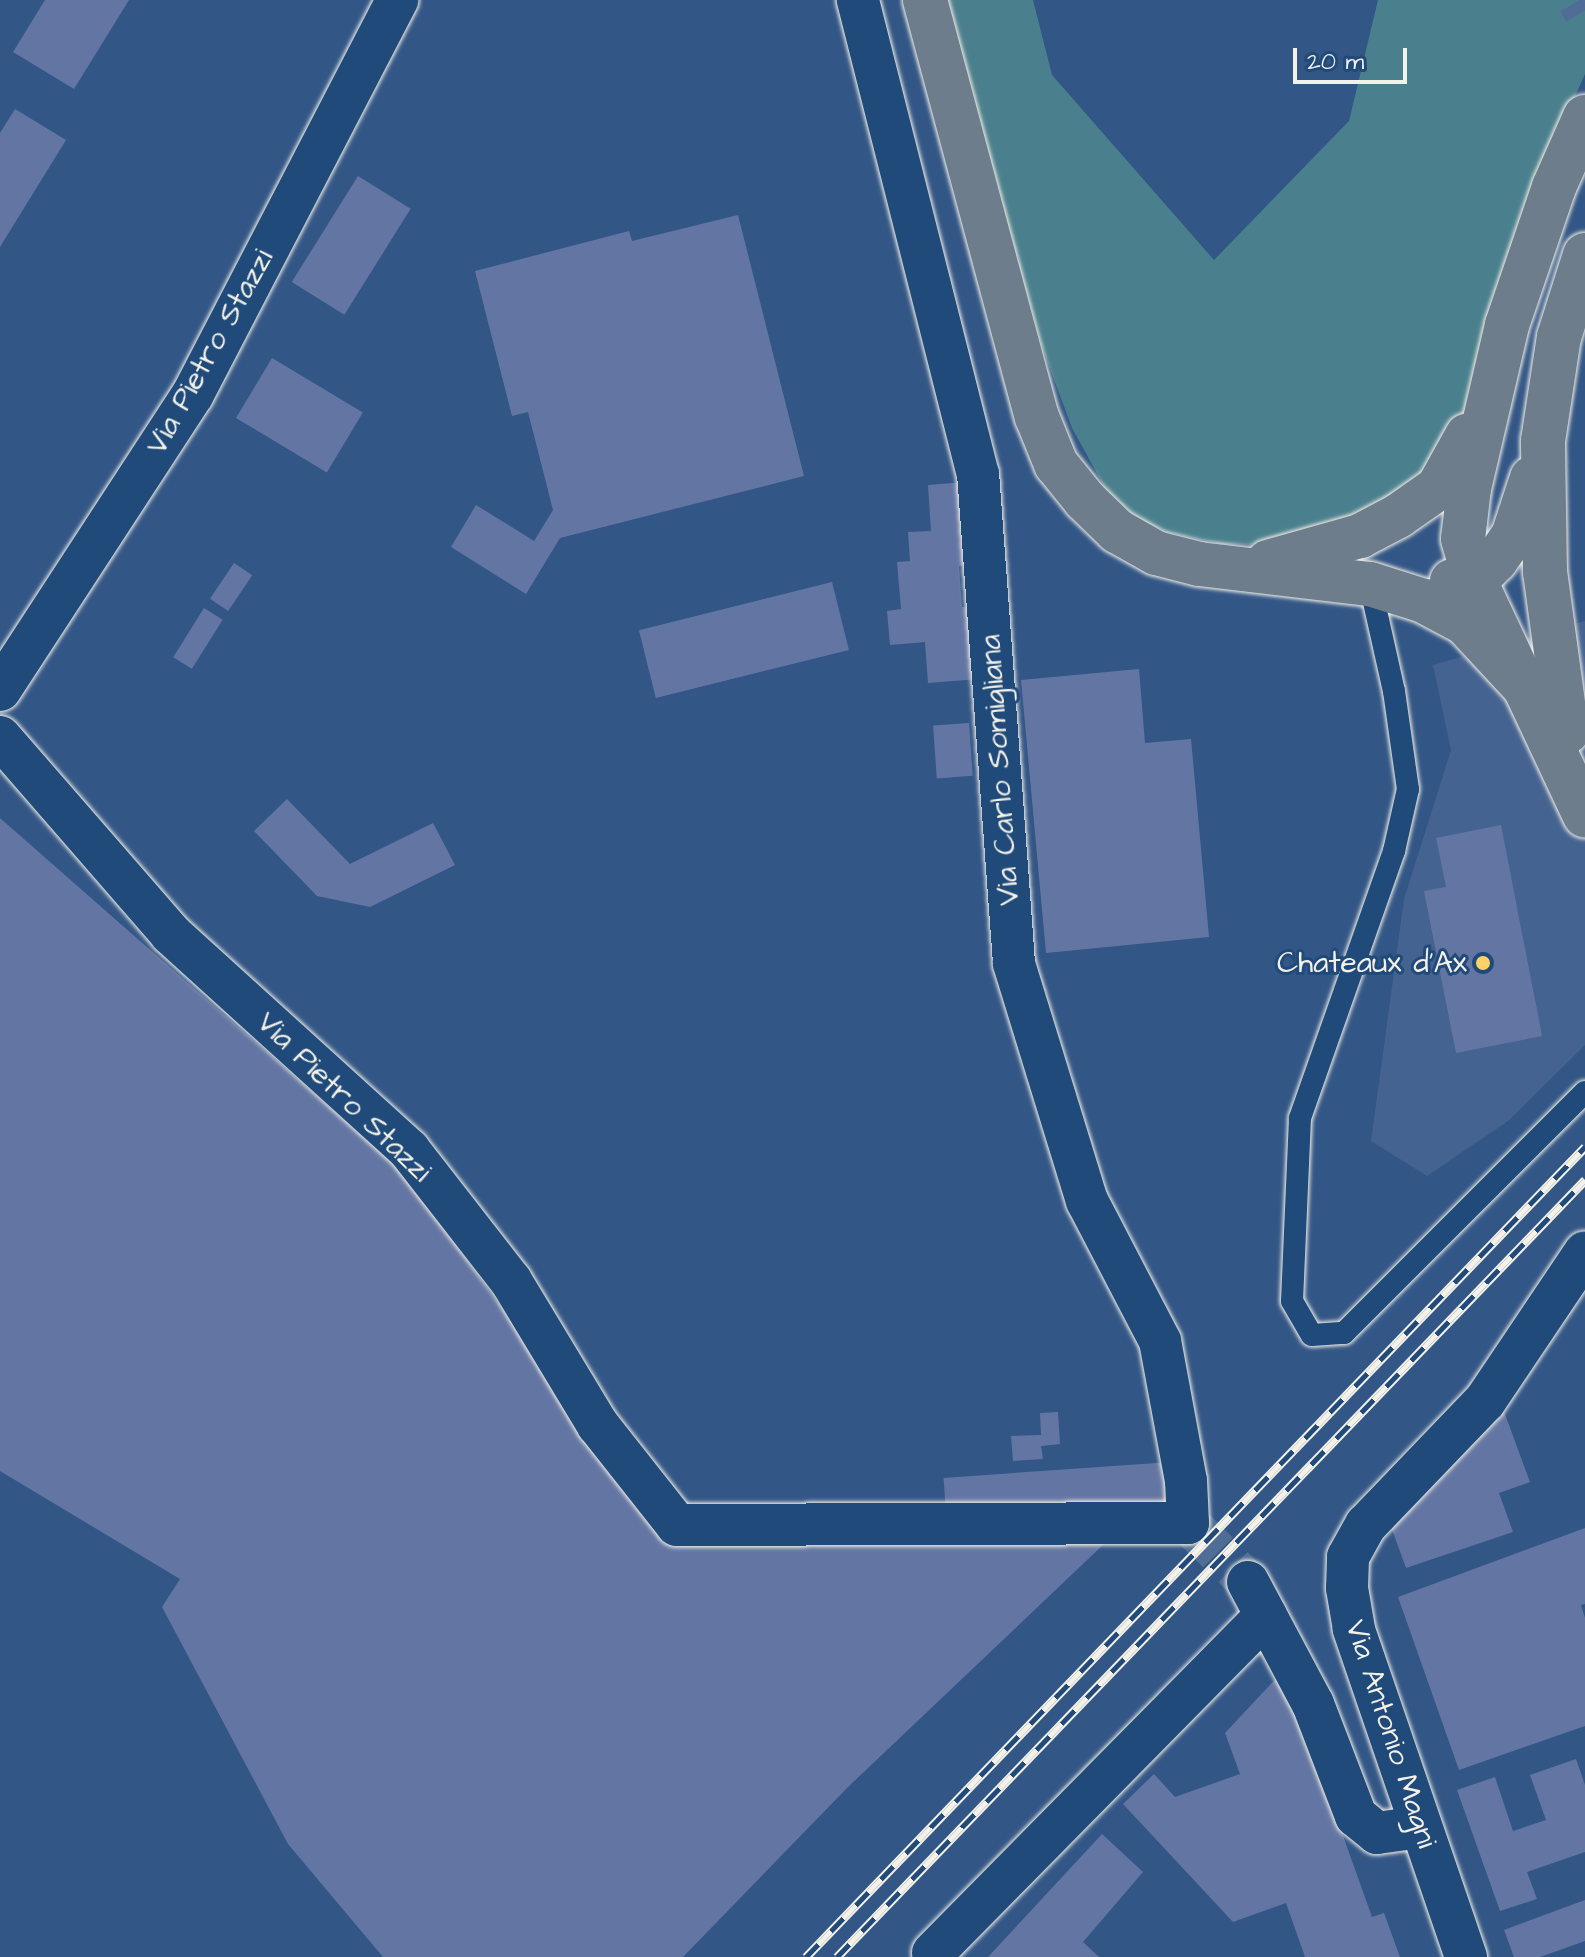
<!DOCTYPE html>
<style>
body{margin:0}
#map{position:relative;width:1585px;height:1957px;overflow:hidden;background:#325686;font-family:"Architects Daughter",sans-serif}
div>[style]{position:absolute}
.built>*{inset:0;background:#456391}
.green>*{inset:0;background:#4a7f8d}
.building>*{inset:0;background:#6376a3;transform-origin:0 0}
.minor-tunnel>*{height:42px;margin-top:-21px;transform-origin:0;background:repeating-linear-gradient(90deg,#4f6d95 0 42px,transparent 0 63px)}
.primary-tunnel>*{height:44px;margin-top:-22px;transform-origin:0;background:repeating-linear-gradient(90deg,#4f6d95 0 44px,transparent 0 66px)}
.roads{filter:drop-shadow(0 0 2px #f4f1e8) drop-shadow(0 0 2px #f4f1e8)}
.service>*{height:22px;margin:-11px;padding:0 11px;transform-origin:11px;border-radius:11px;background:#1f4a7a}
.minor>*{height:42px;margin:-21px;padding:0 21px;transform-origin:21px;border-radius:21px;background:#1f4a7a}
.primary>*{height:44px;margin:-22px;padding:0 22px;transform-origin:22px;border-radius:22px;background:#6d7d8c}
.rail>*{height:9px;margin-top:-4.5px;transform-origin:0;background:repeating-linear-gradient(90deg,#1f4a7a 0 18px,#f4f1e8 0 36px);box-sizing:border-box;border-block:2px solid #f4f1e8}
.dots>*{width:22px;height:22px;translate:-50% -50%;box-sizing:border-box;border:4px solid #1f4a7a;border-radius:50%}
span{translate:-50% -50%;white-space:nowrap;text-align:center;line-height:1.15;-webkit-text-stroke:6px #1f4a7a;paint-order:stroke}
.street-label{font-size:30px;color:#f4f1e8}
.poi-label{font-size:30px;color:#f4f1e8}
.right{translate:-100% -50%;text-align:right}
.scale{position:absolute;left:1293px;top:48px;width:114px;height:36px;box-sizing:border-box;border:4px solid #f4f1e8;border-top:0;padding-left:10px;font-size:24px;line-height:28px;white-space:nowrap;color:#f4f1e8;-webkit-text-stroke:6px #1f4a7a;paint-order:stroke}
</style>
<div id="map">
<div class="built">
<div style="clip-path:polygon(1585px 621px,1585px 1045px,1508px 1121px,1427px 1176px,1371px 1141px,1404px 899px,1451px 750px,1433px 665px)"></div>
</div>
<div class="green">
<div style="clip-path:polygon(945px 0,1033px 0,1052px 75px,1214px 260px,1349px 121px,1378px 0,1585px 0,1585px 74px,1537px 181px,1458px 439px,1382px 509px,1264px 545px,1222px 544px,1167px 532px,1135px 517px,1105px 488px,1072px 428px,1041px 344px)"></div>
</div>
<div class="building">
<div style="clip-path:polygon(45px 0,129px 0,74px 89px,13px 52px)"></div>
<div style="clip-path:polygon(15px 109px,66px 140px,0 247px,0 133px)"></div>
<div style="left:358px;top:176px;width:62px;height:125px;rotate:32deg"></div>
<div style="clip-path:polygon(738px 215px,804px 476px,560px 538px,526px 594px,451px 547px,476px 505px,534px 541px,553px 510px,528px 412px,512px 416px,475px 271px,629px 231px,632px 241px)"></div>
<div style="left:272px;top:358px;width:106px;height:70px;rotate:31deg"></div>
<div style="clip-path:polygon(965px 482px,971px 565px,959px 566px,962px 607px,974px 606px,979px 679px,928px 683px,925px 642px,890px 645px,887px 611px,901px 609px,897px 562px,910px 561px,908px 532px,931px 531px,928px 485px)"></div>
<div style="left:234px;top:563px;width:22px;height:43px;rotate:34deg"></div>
<div style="left:832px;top:582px;width:70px;height:199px;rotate:76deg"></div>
<div style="left:204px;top:608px;width:22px;height:58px;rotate:32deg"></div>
<div style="clip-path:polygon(1139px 669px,1145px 743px,1191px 739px,1209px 937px,1046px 953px,1021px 680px)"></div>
<div style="left:969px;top:723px;width:53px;height:36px;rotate:86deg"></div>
<div style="clip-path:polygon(287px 799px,350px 864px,433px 823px,455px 865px,370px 907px,317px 896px,254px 831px)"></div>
<div style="clip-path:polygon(0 818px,403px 1172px,671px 1542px,1104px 1544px,848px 1787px,683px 1957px,383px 1957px,288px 1844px,162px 1607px,180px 1579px,0 1471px)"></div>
<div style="clip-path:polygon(1501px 825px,1542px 1036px,1456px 1053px,1424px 891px,1446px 887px,1436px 838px)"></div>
<div style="clip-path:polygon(1502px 1406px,1530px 1482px,1499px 1493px,1513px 1532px,1406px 1568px,1390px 1524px)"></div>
<div style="clip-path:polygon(1058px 1412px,1060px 1444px,1041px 1446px,1043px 1459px,1013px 1461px,1011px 1436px,1041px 1435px,1040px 1413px)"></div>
<div style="left:1171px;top:1462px;width:41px;height:228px;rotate:86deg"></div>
<div style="clip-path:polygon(1585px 1528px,1585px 1604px,1581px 1605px,1585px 1618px,1585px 1726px,1459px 1770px,1398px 1597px)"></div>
<div style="clip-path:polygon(1284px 1670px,1372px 1917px,1384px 1913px,1400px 1957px,1305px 1957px,1286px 1903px,1233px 1922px,1123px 1804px,1154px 1774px,1175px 1797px,1240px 1774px,1225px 1733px)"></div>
<div style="clip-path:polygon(1576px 1759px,1585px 1785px,1585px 1852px,1527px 1872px,1537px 1899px,1500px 1911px,1457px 1790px,1495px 1777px,1513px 1831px,1546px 1820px,1530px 1775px)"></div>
<div style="clip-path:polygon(1102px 1834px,1143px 1872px,1083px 1942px,1099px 1957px,988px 1957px)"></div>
<div style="clip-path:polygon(1585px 1900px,1585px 1941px,1540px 1957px,1514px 1957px,1504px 1930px)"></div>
</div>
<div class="minor-tunnel">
<div style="left:1188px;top:1523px;width:84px;rotate:44.5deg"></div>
</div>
<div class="primary-tunnel">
<div style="left:1579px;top:0;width:12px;rotate:59deg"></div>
</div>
<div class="roads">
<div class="service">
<div style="left:1370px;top:584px;width:110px;rotate:77.4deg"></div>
<div style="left:1394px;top:691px;width:99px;rotate:81.9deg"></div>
<div style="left:1408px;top:789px;width:64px;rotate:102.7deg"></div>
<div style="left:1394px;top:851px;width:283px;rotate:109.4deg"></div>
<div style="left:1300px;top:1118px;width:183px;rotate:92.5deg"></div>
<div style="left:1292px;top:1301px;width:39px;rotate:60deg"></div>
<div style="left:1312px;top:1335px;width:32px;rotate:-4deg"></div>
<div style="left:1344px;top:1333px;width:341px;rotate:-45deg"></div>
</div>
<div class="minor">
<div style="left:0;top:690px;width:353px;rotate:-56.9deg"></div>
<div style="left:193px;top:394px;width:444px;rotate:-62.6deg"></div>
<div style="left:0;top:737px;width:261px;rotate:49deg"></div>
<div style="left:171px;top:934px;width:321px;rotate:42.2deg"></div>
<div style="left:409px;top:1150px;width:166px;rotate:52.1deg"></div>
<div style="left:511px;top:1281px;width:168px;rotate:58.9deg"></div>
<div style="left:598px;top:1425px;width:127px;rotate:51.7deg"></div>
<div style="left:677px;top:1525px;width:511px;rotate:-0.22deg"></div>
<div style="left:1188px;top:1523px;width:42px;rotate:-92.7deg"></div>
<div style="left:1186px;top:1481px;width:142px;rotate:-100.5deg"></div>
<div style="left:1160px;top:1341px;width:158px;rotate:-117.5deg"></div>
<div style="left:1087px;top:1201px;width:249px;rotate:-107.1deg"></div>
<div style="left:1014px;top:963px;width:489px;rotate:-94.2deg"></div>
<div style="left:978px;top:475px;width:490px;rotate:-104.2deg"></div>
<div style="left:1248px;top:1582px;width:138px;rotate:62deg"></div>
<div style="left:1313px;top:1704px;width:120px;rotate:69deg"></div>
<div style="left:1356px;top:1816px;width:27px;rotate:39deg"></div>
<div style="left:1377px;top:1833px;width:43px;rotate:-7.9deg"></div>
<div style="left:933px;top:1953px;width:474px;rotate:-45.4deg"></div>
<div style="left:1466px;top:1957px;width:347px;rotate:-108.9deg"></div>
<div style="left:1354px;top:1629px;width:42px;rotate:-99.7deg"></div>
<div style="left:1347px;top:1588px;width:31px;rotate:-88deg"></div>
<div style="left:1348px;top:1557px;width:37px;rotate:-61deg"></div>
<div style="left:1366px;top:1525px;width:172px;rotate:-46.2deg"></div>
<div style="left:1485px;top:1401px;width:179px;rotate:-56.1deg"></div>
</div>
<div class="primary">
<div style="left:925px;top:0;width:432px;rotate:75deg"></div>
<div style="left:1037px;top:417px;width:51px;rotate:68deg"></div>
<div style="left:1056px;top:464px;width:46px;rotate:51.1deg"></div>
<div style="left:1085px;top:500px;width:45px;rotate:44.1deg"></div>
<div style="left:1117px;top:531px;width:45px;rotate:29.4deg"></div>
<div style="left:1156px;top:553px;width:44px;rotate:14.3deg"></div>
<div style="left:1199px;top:564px;width:172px;rotate:6.7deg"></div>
<div style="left:1370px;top:584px;width:57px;rotate:17.5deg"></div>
<div style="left:1424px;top:601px;width:47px;rotate:28.2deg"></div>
<div style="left:1465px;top:623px;width:98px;rotate:47.1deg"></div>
<div style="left:1585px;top:117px;width:77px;rotate:113.9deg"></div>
<div style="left:1554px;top:187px;width:146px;rotate:108.8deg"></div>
<div style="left:1507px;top:325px;width:167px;rotate:103.1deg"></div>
<div style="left:1469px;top:488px;width:51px;rotate:96.7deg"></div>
<div style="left:1463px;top:539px;width:44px;rotate:74.1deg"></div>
<div style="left:1475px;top:581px;width:259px;rotate:64.9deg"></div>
<div style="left:1268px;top:562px;width:96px;rotate:-15.8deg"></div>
<div style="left:1360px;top:536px;width:43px;rotate:-27.8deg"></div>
<div style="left:1398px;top:516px;width:49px;rotate:-35deg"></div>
<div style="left:1438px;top:488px;width:60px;rotate:-60.9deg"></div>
<div style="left:1452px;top:581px;width:23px"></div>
<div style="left:1475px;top:581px;width:30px;rotate:-45deg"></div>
<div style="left:1496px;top:560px;width:29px;rotate:-55deg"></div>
<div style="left:1513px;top:536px;width:61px;rotate:-71.9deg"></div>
<div style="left:1567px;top:732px;width:162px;rotate:-97.8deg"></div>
<div style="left:1545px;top:572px;width:131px;rotate:-90.9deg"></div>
<div style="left:1543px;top:441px;width:105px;rotate:-81.3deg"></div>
<div style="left:1559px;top:337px;width:86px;rotate:-72.4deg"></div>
</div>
</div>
<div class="rail">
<div style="left:806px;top:1957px;width:1124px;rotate:-46.12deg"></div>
<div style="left:837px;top:1957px;width:1079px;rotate:-46.09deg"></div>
</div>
<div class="dots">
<div style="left:1483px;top:963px;background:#ffd166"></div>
</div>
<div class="street-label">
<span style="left:210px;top:352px;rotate:-61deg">Via Pietro Stazzi</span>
<span style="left:1000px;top:770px;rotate:-94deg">Via Carlo Somigliana</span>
<span style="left:344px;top:1097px;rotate:44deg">Via Pietro Stazzi</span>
<span style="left:1391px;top:1734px;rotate:72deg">Via Antonio Magni</span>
</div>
<div class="poi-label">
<span class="right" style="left:1467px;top:963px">Chateaux d'Ax</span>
</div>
<div class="scale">20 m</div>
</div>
